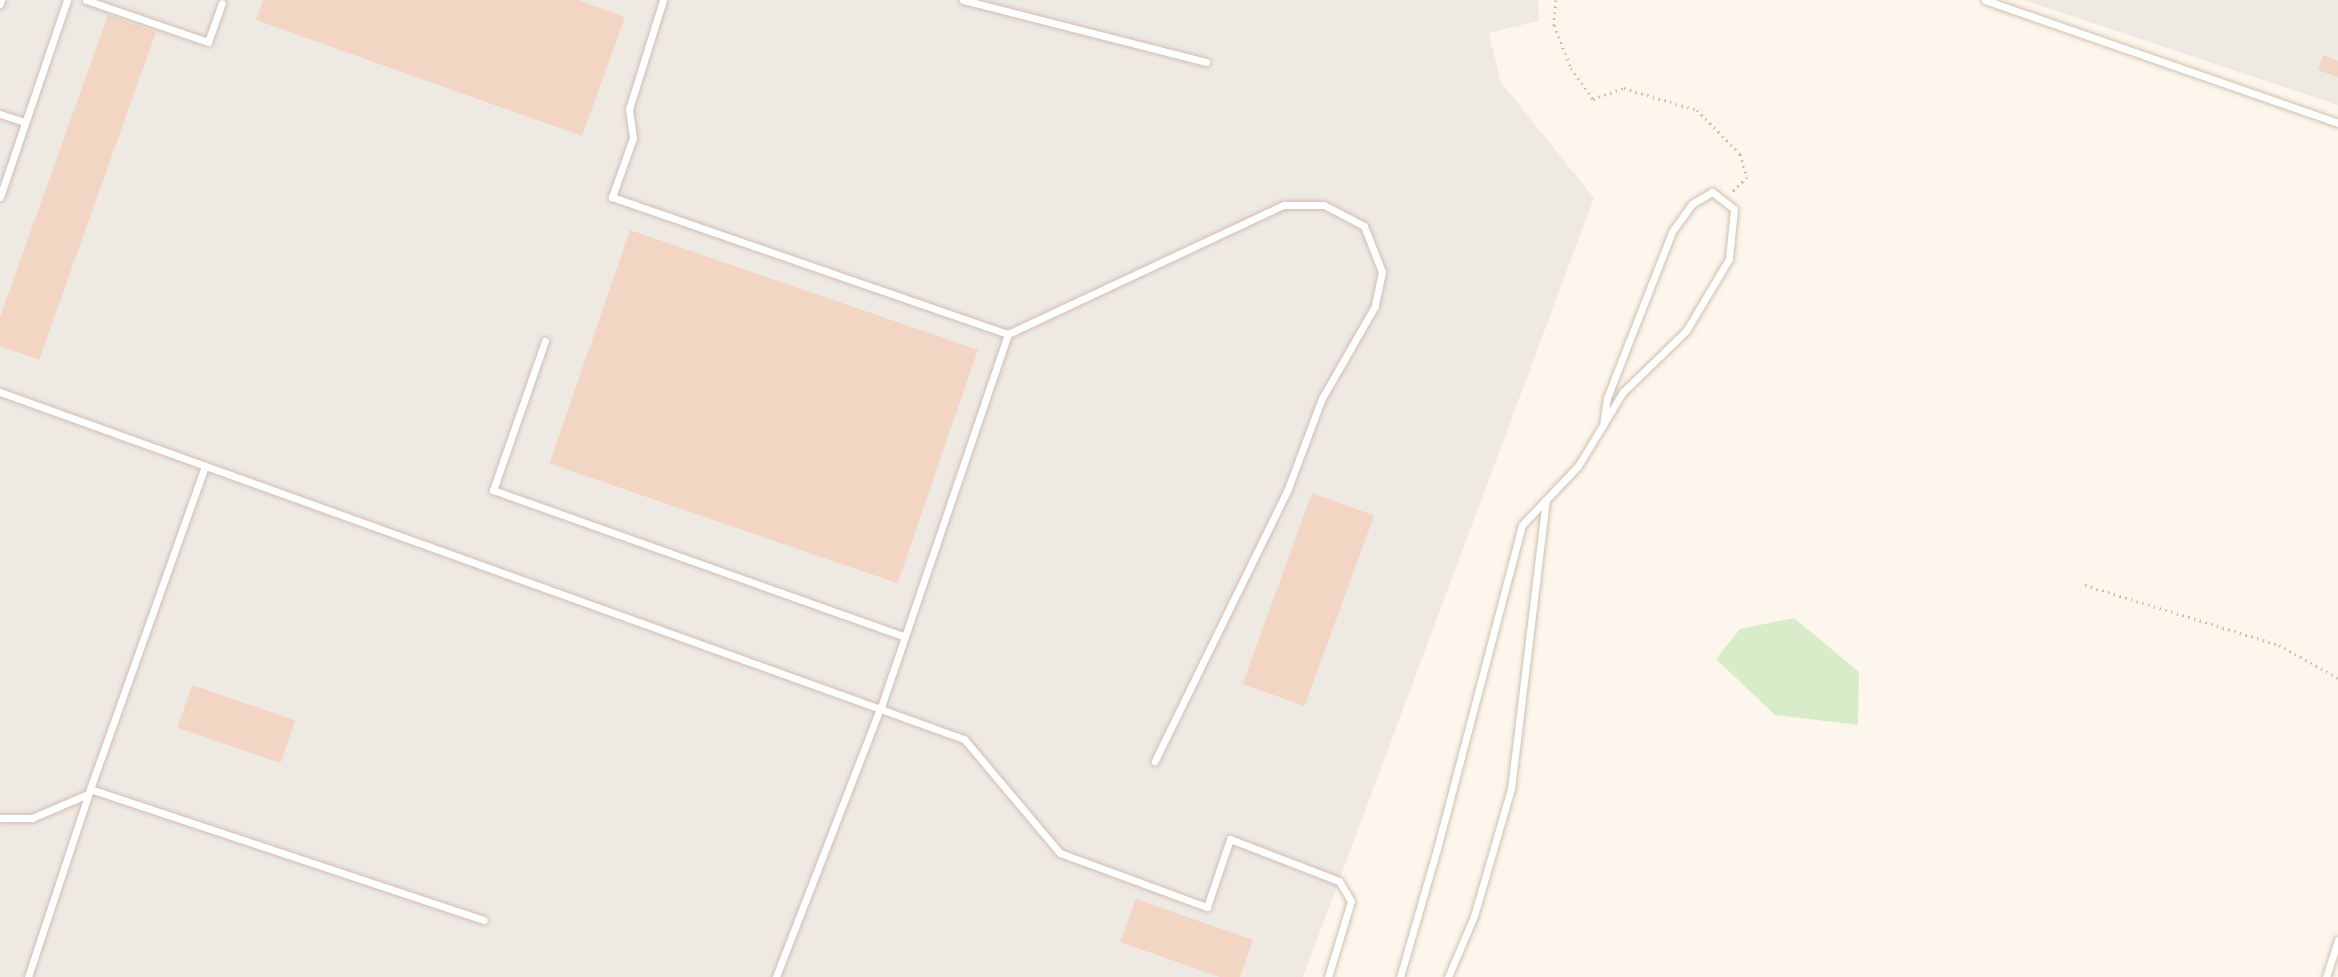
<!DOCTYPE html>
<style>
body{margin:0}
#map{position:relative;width:2338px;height:977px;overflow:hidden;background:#fdf6ec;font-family:"Sofia Sans Condensed",sans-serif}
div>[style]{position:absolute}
.industrial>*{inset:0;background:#efe9e4}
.green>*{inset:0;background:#d8ecc9}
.building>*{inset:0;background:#f3d5c3;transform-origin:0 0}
.path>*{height:3px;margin-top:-1.5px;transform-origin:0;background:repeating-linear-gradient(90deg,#d9b8a5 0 1.5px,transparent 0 6px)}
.roads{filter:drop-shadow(0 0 2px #d1beb0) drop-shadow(0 0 2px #d1beb0)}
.lane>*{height:7px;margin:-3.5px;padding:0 3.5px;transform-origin:3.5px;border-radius:3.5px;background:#fff}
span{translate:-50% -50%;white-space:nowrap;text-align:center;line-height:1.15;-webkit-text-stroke:5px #fffaf3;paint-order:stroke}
</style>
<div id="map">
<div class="industrial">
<div style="clip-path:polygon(0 0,1538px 0,1539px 21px,1489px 33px,1500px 81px,1594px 198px,1303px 977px,0 977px)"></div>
<div style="clip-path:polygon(2024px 0,2338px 0,2338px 105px)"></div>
</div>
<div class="green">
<div style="clip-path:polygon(1794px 618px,1859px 672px,1858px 725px,1775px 715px,1716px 659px,1740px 629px)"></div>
</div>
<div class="building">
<div style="clip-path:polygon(263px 0,578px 0,625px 17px,582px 136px,256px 20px)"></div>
<div style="clip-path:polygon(108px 15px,156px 32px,39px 360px,0 346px,0 317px)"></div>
<div style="clip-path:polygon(2323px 55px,2338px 61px,2338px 77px,2318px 70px)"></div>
<div style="left:630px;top:230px;width:368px;height:247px;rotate:19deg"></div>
<div style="left:1312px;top:493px;width:66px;height:203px;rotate:20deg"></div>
<div style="left:192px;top:685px;width:109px;height:45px;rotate:19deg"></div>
<div style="clip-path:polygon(1136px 899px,1253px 940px,1240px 977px,1220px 977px,1120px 942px)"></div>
</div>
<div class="path">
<div style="left:1556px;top:0;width:25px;rotate:95deg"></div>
<div style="left:1554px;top:25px;width:46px;rotate:68.4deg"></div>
<div style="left:1571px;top:68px;width:38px;rotate:55deg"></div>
<div style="left:1593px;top:99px;width:33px;rotate:-20deg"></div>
<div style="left:1624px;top:88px;width:76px;rotate:16.8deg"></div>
<div style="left:1697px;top:110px;width:62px;rotate:45.7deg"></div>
<div style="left:1740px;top:154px;width:24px;rotate:73deg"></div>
<div style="left:1747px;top:177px;width:21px;rotate:135deg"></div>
<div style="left:2085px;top:585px;width:203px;rotate:17.2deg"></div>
<div style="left:2279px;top:645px;width:68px;rotate:29.2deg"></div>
</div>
<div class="roads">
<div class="lane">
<div style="left:86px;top:0;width:129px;rotate:19deg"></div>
<div style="left:208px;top:42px;width:41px;rotate:-70.3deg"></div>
<div style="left:663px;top:0;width:114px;rotate:107.3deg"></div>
<div style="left:629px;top:109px;width:29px;rotate:82deg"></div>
<div style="left:633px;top:138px;width:63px;rotate:109.6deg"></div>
<div style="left:612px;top:197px;width:419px;rotate:19.1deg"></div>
<div style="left:1008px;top:334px;width:393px;rotate:108.8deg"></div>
<div style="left:881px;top:706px;width:291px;rotate:111.2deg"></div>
<div style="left:963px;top:0;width:251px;rotate:14.3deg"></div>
<div style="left:1985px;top:0;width:374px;rotate:19.2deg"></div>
<div style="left:0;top:4px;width:4px;rotate:-76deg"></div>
<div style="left:0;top:114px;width:25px;rotate:18deg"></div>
<div style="left:0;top:197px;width:208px;rotate:-71.2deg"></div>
<div style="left:1008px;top:334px;width:305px;rotate:-25.1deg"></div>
<div style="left:1284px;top:205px;width:40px"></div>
<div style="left:1324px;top:205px;width:45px;rotate:27.7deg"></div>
<div style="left:1364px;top:226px;width:49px;rotate:68.6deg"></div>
<div style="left:1382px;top:272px;width:35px;rotate:102deg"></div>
<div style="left:1375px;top:306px;width:106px;rotate:119.9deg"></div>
<div style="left:1322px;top:398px;width:99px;rotate:110.6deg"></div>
<div style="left:1287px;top:491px;width:301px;rotate:116.1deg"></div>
<div style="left:545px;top:341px;width:158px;rotate:109.2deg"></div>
<div style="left:493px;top:490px;width:437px;rotate:19.6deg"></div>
<div style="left:0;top:392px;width:1025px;rotate:19.8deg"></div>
<div style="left:964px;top:739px;width:149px;rotate:49.9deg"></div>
<div style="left:1060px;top:853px;width:157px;rotate:20.2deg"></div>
<div style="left:1207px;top:907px;width:72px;rotate:-71.3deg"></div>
<div style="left:1230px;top:839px;width:117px;rotate:21.1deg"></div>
<div style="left:1339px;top:881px;width:23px;rotate:59deg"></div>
<div style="left:1351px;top:901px;width:79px;rotate:106.8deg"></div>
<div style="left:90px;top:789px;width:415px;rotate:18.4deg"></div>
<div style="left:0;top:818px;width:32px"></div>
<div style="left:32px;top:818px;width:61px;rotate:-23.2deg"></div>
<div style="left:28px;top:977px;width:198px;rotate:-71.7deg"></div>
<div style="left:90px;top:789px;width:343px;rotate:-70.4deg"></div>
<div style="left:1400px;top:977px;width:133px;rotate:-73.9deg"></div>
<div style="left:1437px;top:849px;width:335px;rotate:-75.3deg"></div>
<div style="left:1522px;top:525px;width:81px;rotate:-46.5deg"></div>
<div style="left:1578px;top:466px;width:48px;rotate:-58.6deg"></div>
<div style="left:1603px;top:425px;width:39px;rotate:-59deg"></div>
<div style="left:1623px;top:392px;width:88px;rotate:-44.1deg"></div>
<div style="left:1686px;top:331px;width:84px;rotate:-59.2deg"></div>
<div style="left:1729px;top:259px;width:50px;rotate:-84.3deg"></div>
<div style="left:1734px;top:209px;width:28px;rotate:-142deg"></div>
<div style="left:1712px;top:192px;width:23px;rotate:149deg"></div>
<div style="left:1692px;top:204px;width:34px;rotate:126deg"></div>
<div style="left:1672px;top:232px;width:178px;rotate:111.4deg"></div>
<div style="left:1607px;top:398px;width:27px;rotate:98deg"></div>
<div style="left:1448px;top:977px;width:66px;rotate:-66.9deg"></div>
<div style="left:1474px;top:916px;width:132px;rotate:-73.8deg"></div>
<div style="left:1511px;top:789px;width:291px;rotate:-83.1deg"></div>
<div style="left:2326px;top:977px;width:39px;rotate:-72deg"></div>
</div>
</div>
</div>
